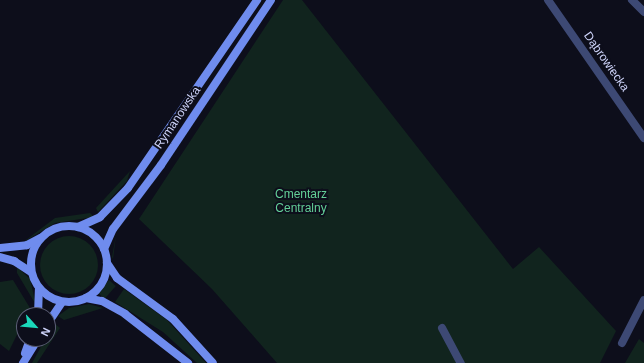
<!DOCTYPE html>
<meta charset="utf-8">
<style>
body{margin:0}
#map{position:relative;width:644px;height:363px;overflow:hidden;background:#0d0e1b;font-family:Arial,sans-serif}
div>[style]{position:absolute}
.green>*{inset:0;background:#11241e;transform-origin:0 0}
.round{border-radius:50%}
.street>*{height:8px;margin:-4px;padding:0 4px;transform-origin:4px;border-radius:4px;background:#3d4974}
.secondary>*{height:8px;margin:-4px;padding:0 4px;transform-origin:4px;border-radius:4px;background:#6f8cee}
.secondary>.ring{margin:-4px;padding:0;box-sizing:content-box;background:none;border:8px solid #6f8cee;border-radius:50%}
span{translate:-50% -50%;white-space:nowrap;text-align:center;line-height:1.15;-webkit-text-stroke:4px #0d0e1b;paint-order:stroke}
.street-label{font-size:12px;color:#cdd3f9}
.park-label{font-size:12px;color:#63cf98}
.north{position:absolute;left:16px;top:307px;width:40px;height:40px;box-sizing:border-box;background:#0d0e1b;border:1px solid #5a5d74;border-radius:50%;rotate:117deg;font-size:11px;font-weight:700;line-height:16px;text-align:center;color:#cdd3f9}
.north::after{content:'';display:block;margin:auto;width:14px;height:18px;background:#1ad8ba;clip-path:polygon(50% 0,100% 100%,50% 72%,0 100%)}
</style>
<div id="map">
<div class="green">
<div style="clip-path:polygon(283px 0,302px 0,513px 269px,539px 247px,616px 331px,600px 363px,277px 363px,212px 289px,139px 219px)"></div>
<div style="clip-path:polygon(130px 171px,127px 181px,98px 212px,96px 208px)"></div>
<div style="clip-path:polygon(90px 213px,94px 217px,55px 223px,22px 243px,55px 218px)"></div>
<div style="clip-path:polygon(116px 235px,113px 259px,123px 277px,112px 257px)"></div>
<div class="round" style="left:40px;top:236px;width:58px;height:58px"></div>
<div style="clip-path:polygon(17px 267px,30px 279px,36px 305px,17px 273px)"></div>
<div style="clip-path:polygon(13px 280px,30px 308px,9px 351px,0 344px,0 282px)"></div>
<div style="left:109px;top:280px;width:9px;height:17px;rotate:41deg"></div>
<div style="clip-path:polygon(124px 289px,167px 320px,206px 363px,197px 363px,163px 332px,115px 302px)"></div>
<div style="clip-path:polygon(89px 304px,103px 308px,64px 320px,58px 316px,69px 308px)"></div>
<div style="clip-path:polygon(54px 323px,60px 328px,37px 363px,32px 363px)"></div>
<div style="clip-path:polygon(639px 339px,644px 343px,644px 363px,625px 363px)"></div>
</div>
<div class="street">
<div style="left:548px;top:0;width:168px;rotate:55.2deg"></div>
<div style="left:632px;top:0;width:17px;rotate:45deg"></div>
<div style="left:442px;top:328px;width:40px;rotate:62deg"></div>
<div style="left:622px;top:343px;width:48px;rotate:-62.9deg"></div>
</div>
<div class="secondary">
<div class="ring" style="left:31px;top:226px;width:68px;height:68px"></div>
<div style="left:78px;top:227px;width:24px;rotate:-24deg"></div>
<div style="left:100px;top:217px;width:40px;rotate:-46deg"></div>
<div style="left:128px;top:188px;width:228px;rotate:-55.5deg"></div>
<div style="left:0;top:248px;width:27px;rotate:-6deg"></div>
<div style="left:27px;top:245px;width:15px;rotate:-28deg"></div>
<div style="left:104px;top:249px;width:22px;rotate:-66deg"></div>
<div style="left:113px;top:229px;width:80px;rotate:-53.1deg"></div>
<div style="left:161px;top:165px;width:198px;rotate:-56.3deg"></div>
<div style="left:0;top:257px;width:15px;rotate:16deg"></div>
<div style="left:14px;top:261px;width:20px;rotate:33deg"></div>
<div style="left:107px;top:263px;width:18px;rotate:56deg"></div>
<div style="left:117px;top:278px;width:69px;rotate:36.2deg"></div>
<div style="left:173px;top:319px;width:59px;rotate:47.7deg"></div>
<div style="left:86px;top:298px;width:16px;rotate:11deg"></div>
<div style="left:102px;top:301px;width:26px;rotate:29deg"></div>
<div style="left:125px;top:314px;width:80px;rotate:37.9deg"></div>
<div style="left:38px;top:315px;width:26px;rotate:-88deg"></div>
<div style="left:48px;top:323px;width:25px;rotate:-56deg"></div>
<div style="left:25px;top:353px;width:15px;rotate:-70deg"></div>
<div style="left:23px;top:363px;width:28px;rotate:-58deg"></div>
</div>
<div class="street-label">
<span style="left:606px;top:62px;rotate:55deg">Dąbrowiecka</span>
<span style="left:178px;top:118px;rotate:-56deg">Rymanowska</span>
</div>
<div class="park-label">
<span style="left:301px;top:202px">Cmentarz<br>Centralny</span>
</div>
<div class="north">N</div>
</div>
